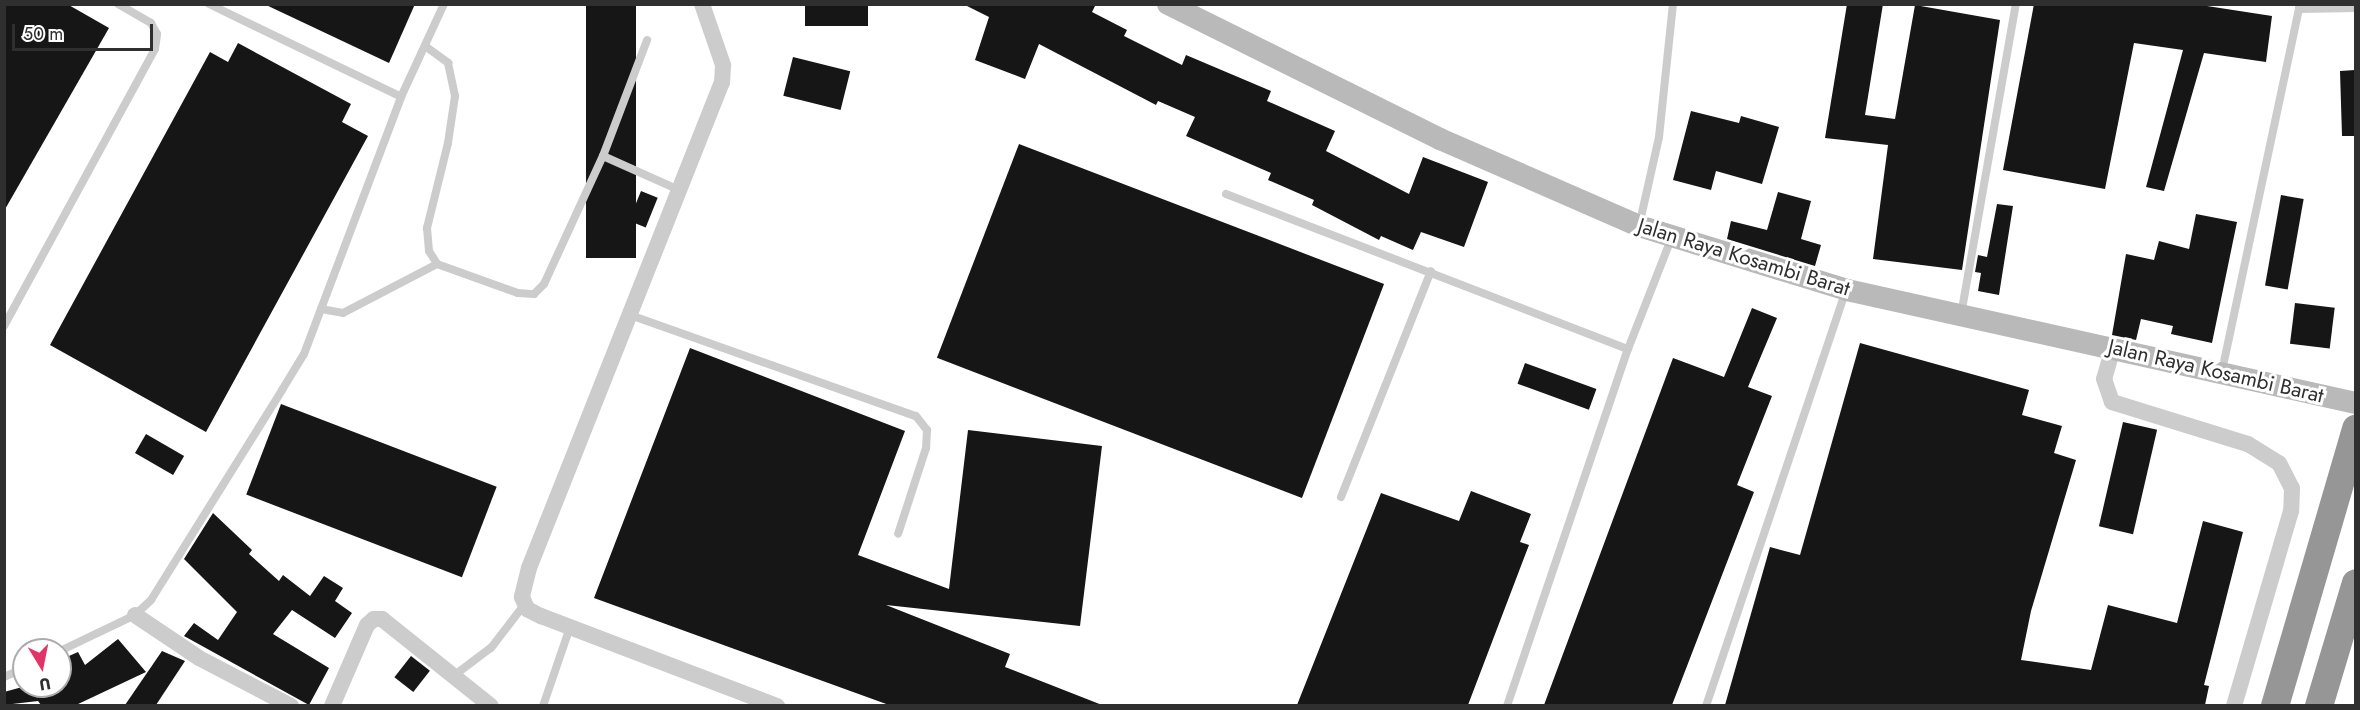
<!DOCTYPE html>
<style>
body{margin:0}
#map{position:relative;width:2360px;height:710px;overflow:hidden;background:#fff;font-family:Jost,sans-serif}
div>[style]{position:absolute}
.building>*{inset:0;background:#161616;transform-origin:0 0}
.service>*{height:8px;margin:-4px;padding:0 4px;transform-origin:4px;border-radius:4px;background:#ccc}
.minor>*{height:16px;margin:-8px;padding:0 8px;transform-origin:8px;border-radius:8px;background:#ccc}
.secondary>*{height:22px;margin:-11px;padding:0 11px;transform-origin:11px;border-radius:11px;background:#b9b9b9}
.motorway>*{height:28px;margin:-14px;padding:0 14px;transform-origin:14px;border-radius:14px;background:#969696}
span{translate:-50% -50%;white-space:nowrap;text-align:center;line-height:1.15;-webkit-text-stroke:6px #fff;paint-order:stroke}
.street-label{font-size:21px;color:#2f2f2f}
.frame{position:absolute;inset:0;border:6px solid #2f2f2f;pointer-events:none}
.north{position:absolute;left:12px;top:638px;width:60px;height:60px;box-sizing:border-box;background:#fff;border:2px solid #acacac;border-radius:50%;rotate:170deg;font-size:16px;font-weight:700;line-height:24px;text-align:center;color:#2f2f2f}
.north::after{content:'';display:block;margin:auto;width:21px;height:27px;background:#e33467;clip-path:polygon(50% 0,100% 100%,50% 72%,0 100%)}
.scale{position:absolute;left:12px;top:24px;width:141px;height:27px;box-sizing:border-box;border:3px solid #2f2f2f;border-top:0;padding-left:8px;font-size:18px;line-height:21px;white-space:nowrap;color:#2f2f2f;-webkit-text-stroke:4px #fff;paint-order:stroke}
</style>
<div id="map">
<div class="building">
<div style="clip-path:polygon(4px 4px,67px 4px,109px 28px,4px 211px)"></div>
<div style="clip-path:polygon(264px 4px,415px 4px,389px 63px)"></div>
<div style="left:586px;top:4px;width:50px;height:254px"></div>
<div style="left:805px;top:4px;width:63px;height:22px"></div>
<div style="clip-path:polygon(963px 4px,1096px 4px,1092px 12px,1127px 30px,1124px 36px,1182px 65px,1186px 55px,1271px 91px,1267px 101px,1335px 131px,1326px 151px,1409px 194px,1423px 157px,1488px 182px,1464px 247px,1421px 232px,1413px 250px,1381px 236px,1379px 240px,1312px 205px,1314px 200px,1268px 180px,1271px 173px,1186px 136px,1195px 117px,1158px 101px,1156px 105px,1039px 44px,1025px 79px,975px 60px,989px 17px)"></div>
<div style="clip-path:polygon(1847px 4px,1883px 4px,1865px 115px,1895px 119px,1915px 5px,2000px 20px,1962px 270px,1873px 259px,1888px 145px,1825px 138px)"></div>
<div style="clip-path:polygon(2034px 4px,2194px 4px,2272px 16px,2266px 62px,2204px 53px,2164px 191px,2146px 187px,2183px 50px,2134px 43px,2105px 189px,2003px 170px)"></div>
<div style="clip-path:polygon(238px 43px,351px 104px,342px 122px,368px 136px,206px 432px,50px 345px,210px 52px,228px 62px)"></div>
<div style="left:793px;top:57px;width:59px;height:40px;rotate:14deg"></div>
<div style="clip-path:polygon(2355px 70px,2355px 136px,2342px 136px,2340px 71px)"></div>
<div style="clip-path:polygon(1691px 111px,1739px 123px,1741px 116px,1779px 127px,1762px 184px,1716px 171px,1711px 190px,1673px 180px)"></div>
<div style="left:1019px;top:144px;width:391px;height:229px;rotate:21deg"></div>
<div style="left:641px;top:191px;width:18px;height:32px;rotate:22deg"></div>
<div style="clip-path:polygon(1778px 192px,1811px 201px,1801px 239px,1821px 245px,1815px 266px,1727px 239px,1731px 221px,1767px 230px)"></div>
<div style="left:2281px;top:195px;width:23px;height:92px;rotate:10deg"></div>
<div style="clip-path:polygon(1997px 204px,2013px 206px,1999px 295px,1978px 291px,1981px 273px,1975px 272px,1978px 255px,1987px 257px)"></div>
<div style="clip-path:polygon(2196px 214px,2237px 222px,2212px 343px,2171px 334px,2173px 326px,2141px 319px,2136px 340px,2112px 335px,2126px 254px,2154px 260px,2159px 241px,2189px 249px)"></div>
<div style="left:2295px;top:303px;width:40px;height:41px;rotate:7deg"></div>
<div style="clip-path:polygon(1752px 308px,1777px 318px,1748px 387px,1772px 396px,1737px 485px,1754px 492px,1672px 705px,1544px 705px,1673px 358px,1724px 377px)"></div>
<div style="clip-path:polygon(1860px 343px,2029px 390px,2022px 415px,2062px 426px,2054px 453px,2076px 460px,2031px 611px,2021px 660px,2091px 670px,2108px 605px,2177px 623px,2203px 521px,2243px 532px,2204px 685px,2209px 686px,2205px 705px,1725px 705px,1770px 547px,1800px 555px)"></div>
<div style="clip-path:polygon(690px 348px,905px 431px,858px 555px,949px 589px,968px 430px,1102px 446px,1080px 626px,886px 605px,1010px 654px,1005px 667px,1102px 705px,889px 705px,594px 598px)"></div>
<div style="left:1525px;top:363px;width:76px;height:22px;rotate:20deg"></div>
<div style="left:281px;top:404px;width:231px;height:97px;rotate:21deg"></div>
<div style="left:2123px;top:422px;width:35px;height:107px;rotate:13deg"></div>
<div style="left:146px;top:434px;width:44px;height:22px;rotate:30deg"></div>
<div style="clip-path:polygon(1471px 491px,1531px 514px,1520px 542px,1529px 545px,1468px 705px,1297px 705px,1381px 493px,1459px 521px)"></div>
<div style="clip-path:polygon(213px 513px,252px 550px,249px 554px,279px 581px,283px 575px,310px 596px,324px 576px,343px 588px,335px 601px,352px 613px,335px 638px,292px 610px,273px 634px,329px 668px,309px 705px,184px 636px,194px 623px,218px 640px,237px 612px,184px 559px)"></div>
<div style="clip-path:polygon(118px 639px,146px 672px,76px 705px,41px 705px,38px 701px,4px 705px,4px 692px,26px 686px,60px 686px,60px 660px,78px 652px,85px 665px)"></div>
<div style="clip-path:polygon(162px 651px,185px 661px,156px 705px,125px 705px)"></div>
<div style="left:411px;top:656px;width:24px;height:27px;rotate:38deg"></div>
</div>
<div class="service">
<div style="left:209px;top:4px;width:213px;rotate:25.8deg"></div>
<div style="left:2299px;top:9px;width:57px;rotate:-1deg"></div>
<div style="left:425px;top:46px;width:29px;rotate:36deg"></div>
<div style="left:448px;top:63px;width:34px;rotate:78deg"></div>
<div style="left:455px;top:96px;width:48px;rotate:98.5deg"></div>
<div style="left:448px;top:143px;width:88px;rotate:103.9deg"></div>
<div style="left:427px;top:228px;width:23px;rotate:85deg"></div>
<div style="left:429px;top:251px;width:15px;rotate:58deg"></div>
<div style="left:437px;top:264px;width:86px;rotate:19.7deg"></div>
<div style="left:518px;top:293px;width:16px;rotate:4deg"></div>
<div style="left:534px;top:294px;width:14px;rotate:-45deg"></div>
<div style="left:544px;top:284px;width:141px;rotate:-65.3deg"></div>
<div style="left:603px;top:156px;width:83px;rotate:24.1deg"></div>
<div style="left:603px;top:156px;width:124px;rotate:-69.2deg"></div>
<div style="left:1226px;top:194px;width:431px;rotate:21.1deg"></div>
<div style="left:1639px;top:226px;width:91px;rotate:-77.3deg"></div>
<div style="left:1659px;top:137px;width:134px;rotate:-84deg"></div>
<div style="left:321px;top:309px;width:22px;rotate:10deg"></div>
<div style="left:343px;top:313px;width:106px;rotate:-27.5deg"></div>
<div style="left:630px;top:315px;width:303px;rotate:19.5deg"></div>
<div style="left:916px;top:416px;width:18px;rotate:52deg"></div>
<div style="left:927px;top:430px;width:18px;rotate:93deg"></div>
<div style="left:926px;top:448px;width:90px;rotate:108deg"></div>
<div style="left:1961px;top:315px;width:316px;rotate:-80deg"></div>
<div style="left:4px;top:326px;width:315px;rotate:-61.4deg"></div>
<div style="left:155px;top:49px;width:15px;rotate:-82deg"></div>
<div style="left:157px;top:34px;width:13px;rotate:-119deg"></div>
<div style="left:151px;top:23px;width:38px;rotate:-150deg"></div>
<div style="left:2222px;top:371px;width:375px;rotate:-78deg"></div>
<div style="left:1341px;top:497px;width:243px;rotate:-68.3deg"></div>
<div style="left:60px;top:651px;width:83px;rotate:-25.6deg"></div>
<div style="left:135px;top:615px;width:22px;rotate:-43deg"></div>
<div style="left:151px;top:600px;width:248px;rotate:-58deg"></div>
<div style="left:282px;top:390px;width:42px;rotate:-58.6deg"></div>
<div style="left:304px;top:354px;width:275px;rotate:-69.3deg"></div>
<div style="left:401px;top:97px;width:102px;rotate:-65.2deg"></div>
<div style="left:460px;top:671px;width:39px;rotate:-37deg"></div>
<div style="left:491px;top:648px;width:54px;rotate:-52.5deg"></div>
<div style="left:4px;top:677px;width:22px;rotate:-24deg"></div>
<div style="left:543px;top:706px;width:83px;rotate:-71.1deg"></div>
<div style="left:1507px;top:706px;width:377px;rotate:-71.3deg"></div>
<div style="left:1628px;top:349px;width:120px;rotate:-68.6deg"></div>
<div style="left:1706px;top:706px;width:439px;rotate:-71.4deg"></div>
</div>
<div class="minor">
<div style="left:702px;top:4px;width:65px;rotate:71deg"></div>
<div style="left:723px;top:65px;width:17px;rotate:93deg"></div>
<div style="left:722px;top:82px;width:523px;rotate:111.66deg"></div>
<div style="left:529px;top:568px;width:30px;rotate:104deg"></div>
<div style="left:522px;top:597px;width:13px;rotate:67deg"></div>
<div style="left:527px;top:609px;width:16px;rotate:27deg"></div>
<div style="left:541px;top:616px;width:253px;rotate:20.9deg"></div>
<div style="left:2113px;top:348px;width:32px;rotate:106deg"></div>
<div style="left:2104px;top:379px;width:24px;rotate:71deg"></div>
<div style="left:2112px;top:402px;width:142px;rotate:17.2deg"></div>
<div style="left:2248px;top:444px;width:36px;rotate:32deg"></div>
<div style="left:2279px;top:463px;width:28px;rotate:63deg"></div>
<div style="left:2292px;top:488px;width:23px;rotate:92deg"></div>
<div style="left:2291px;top:511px;width:203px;rotate:106.3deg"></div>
<div style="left:135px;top:615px;width:77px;rotate:33.9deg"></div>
<div style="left:199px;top:658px;width:104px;rotate:27.6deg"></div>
<div style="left:332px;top:706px;width:88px;rotate:-66.6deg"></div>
<div style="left:367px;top:625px;width:9px;rotate:-41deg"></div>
<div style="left:374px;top:619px;width:8px"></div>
<div style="left:382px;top:619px;width:139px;rotate:38.6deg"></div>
</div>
<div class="secondary">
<div style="left:1168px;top:4px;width:304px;rotate:26.4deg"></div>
<div style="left:1440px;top:139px;width:217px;rotate:23.6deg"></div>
<div style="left:1639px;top:226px;width:218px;rotate:17.1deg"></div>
<div style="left:1847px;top:290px;width:521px;rotate:12.52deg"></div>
</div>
<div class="motorway">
<div style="left:2275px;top:706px;width:289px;rotate:-73.7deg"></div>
<div style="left:2319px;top:706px;width:128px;rotate:-73.3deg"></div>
</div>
<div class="street-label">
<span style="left:1744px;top:257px;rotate:17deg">Jalan Raya Kosambi Barat</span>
<span style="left:2216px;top:371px;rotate:13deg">Jalan Raya Kosambi Barat</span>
</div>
<div class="frame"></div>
<div class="north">U</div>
<div class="scale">50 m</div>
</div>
